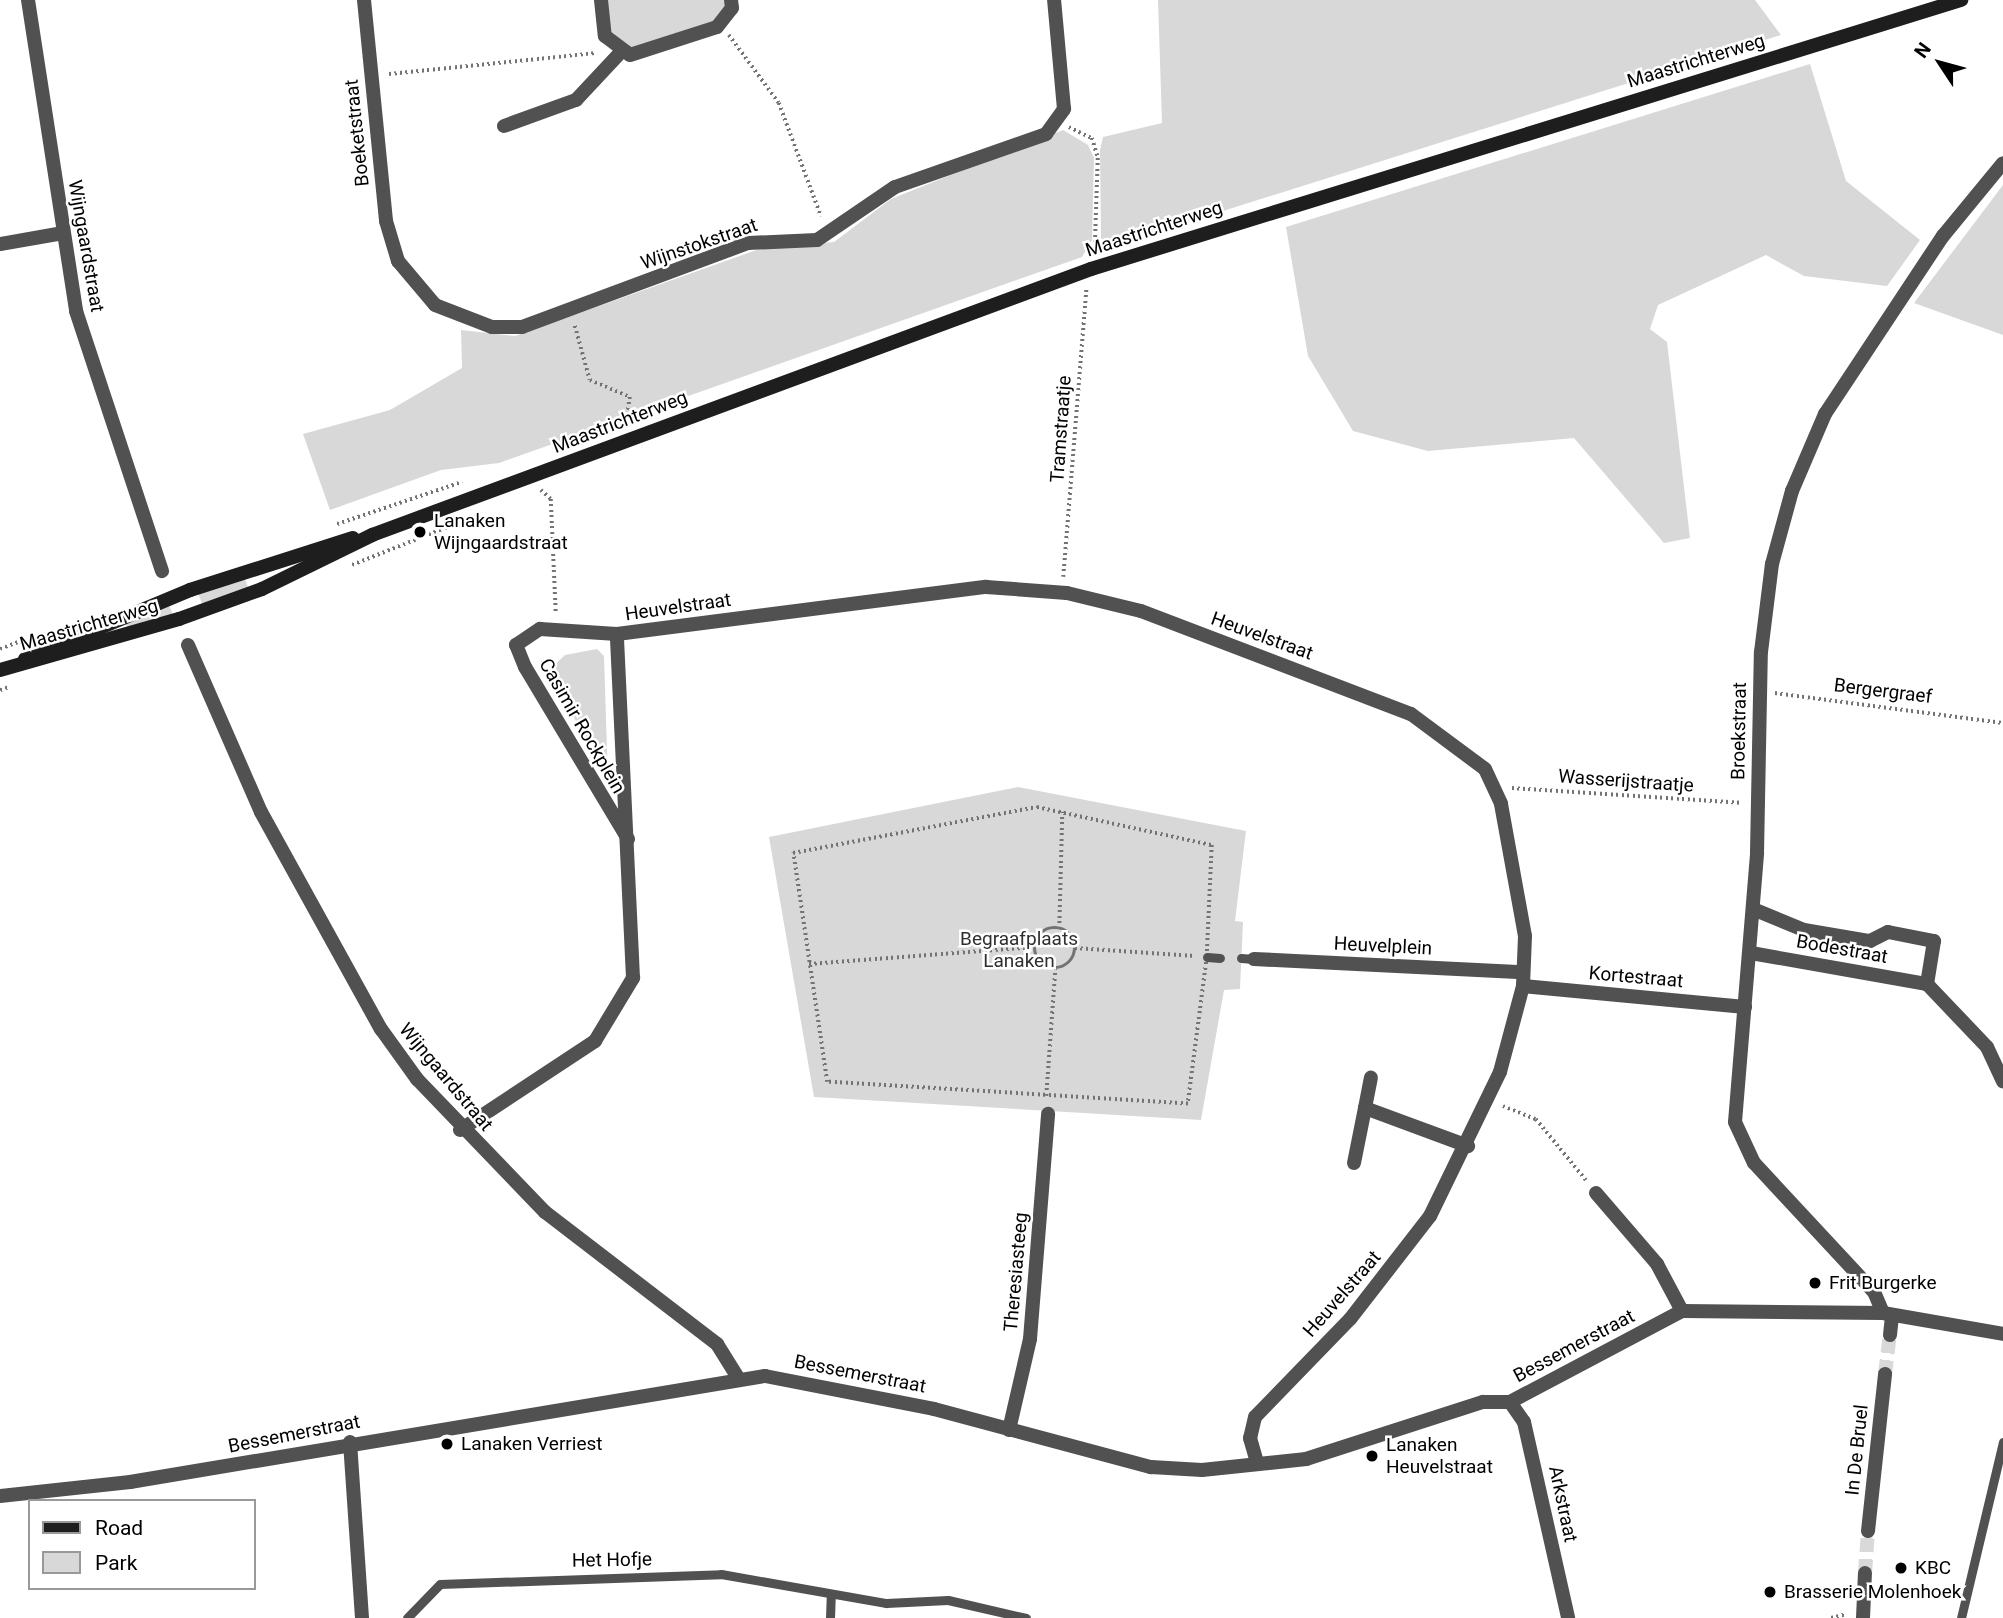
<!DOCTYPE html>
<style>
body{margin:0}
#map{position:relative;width:2003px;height:1618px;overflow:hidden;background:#fff;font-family:Roboto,sans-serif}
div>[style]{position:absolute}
.green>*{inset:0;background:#d8d8d8;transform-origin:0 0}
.street-tunnel>*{height:14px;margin-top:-7px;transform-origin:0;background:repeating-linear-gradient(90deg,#d9d9d9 0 14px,transparent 0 21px)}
.path>*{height:3.5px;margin-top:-1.75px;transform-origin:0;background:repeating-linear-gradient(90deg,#737373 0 2px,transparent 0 5.5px)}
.path>.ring{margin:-1.75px;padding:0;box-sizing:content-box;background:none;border:3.5px solid #737373;border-radius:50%}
.lane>*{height:9px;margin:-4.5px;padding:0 4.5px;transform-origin:4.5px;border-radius:4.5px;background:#515151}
.street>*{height:14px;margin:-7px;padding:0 7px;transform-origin:7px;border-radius:7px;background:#515151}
.secondary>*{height:14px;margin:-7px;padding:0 7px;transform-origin:7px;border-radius:7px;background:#1e1e1e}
.dots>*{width:19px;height:19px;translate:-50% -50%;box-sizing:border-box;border:4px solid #fff;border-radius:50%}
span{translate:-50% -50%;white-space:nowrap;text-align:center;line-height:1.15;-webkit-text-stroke:5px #fff;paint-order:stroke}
.street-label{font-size:19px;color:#000}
.poi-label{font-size:19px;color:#000}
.left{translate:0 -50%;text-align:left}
.park-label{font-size:19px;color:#2f2f2f}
.legend{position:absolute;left:28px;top:1499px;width:228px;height:91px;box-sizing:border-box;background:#fff;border:2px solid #999;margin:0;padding:9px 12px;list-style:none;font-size:21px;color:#000}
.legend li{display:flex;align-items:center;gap:14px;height:35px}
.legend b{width:35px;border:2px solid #999}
.north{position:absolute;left:1905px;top:28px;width:70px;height:70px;-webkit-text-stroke:5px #fff;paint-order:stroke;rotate:306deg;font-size:19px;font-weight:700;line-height:28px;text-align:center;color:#000}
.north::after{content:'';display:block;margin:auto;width:24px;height:32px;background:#000;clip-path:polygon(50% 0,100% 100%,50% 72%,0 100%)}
</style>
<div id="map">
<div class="green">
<div style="clip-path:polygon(607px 0,725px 0,725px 5px,712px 23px,630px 52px,610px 31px)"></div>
<div style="clip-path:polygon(1158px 0,1755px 0,1781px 35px,1109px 247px,1101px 238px,1100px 150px,1103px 137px,1162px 123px)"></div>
<div style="clip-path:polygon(1810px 64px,1846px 181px,1920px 240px,1887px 286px,1804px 276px,1766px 255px,1658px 305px,1650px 329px,1667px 342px,1690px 538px,1664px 543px,1574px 438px,1428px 451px,1353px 431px,1308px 356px,1286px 227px)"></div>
<div style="clip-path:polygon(1063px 130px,1088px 145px,1094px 158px,1092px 240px,1082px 257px,499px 463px,441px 470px,330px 510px,303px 434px,390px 410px,462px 368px,461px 330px,515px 336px,762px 248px,834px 242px,891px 199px)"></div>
<div style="clip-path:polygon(2003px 185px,2003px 335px,1914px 303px)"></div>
<div style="left:244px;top:576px;width:12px;height:49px;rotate:70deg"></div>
<div style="left:169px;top:605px;width:11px;height:47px;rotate:68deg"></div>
<div style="clip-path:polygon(597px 649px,604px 656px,608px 782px,549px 670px,565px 655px)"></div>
<div style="clip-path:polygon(1018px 787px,1246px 831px,1235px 921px,1243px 922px,1240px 989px,1224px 990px,1201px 1120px,814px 1097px,769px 837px)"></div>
</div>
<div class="street-tunnel">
<div style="left:1885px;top:1374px;width:39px;rotate:-83deg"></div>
<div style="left:1865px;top:1573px;width:42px;rotate:-85.9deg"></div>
</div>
<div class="path">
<div style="left:729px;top:35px;width:84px;rotate:53.7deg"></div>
<div style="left:779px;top:103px;width:121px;rotate:69.6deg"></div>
<div style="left:389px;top:74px;width:209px;rotate:-5.8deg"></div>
<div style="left:1069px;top:127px;width:25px;rotate:26deg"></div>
<div style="left:1092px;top:138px;width:21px;rotate:73deg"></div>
<div style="left:1098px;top:158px;width:92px;rotate:91.9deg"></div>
<div style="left:575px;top:326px;width:56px;rotate:74.5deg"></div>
<div style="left:590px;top:380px;width:43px;rotate:23deg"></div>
<div style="left:630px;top:397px;width:28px;rotate:98deg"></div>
<div style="left:541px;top:490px;width:13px;rotate:42deg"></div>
<div style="left:551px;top:499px;width:115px;rotate:87.5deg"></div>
<div style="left:337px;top:524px;width:132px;rotate:-18.6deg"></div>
<div style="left:352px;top:565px;width:132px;rotate:-21.7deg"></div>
<div style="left:1063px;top:577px;width:290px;rotate:-85.4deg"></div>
<div style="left:0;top:649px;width:19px;rotate:-21deg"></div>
<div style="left:0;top:690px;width:9px;rotate:-18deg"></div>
<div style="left:1775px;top:693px;width:230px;rotate:7.5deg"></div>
<div style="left:1512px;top:788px;width:229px;rotate:3.7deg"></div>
<div style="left:1037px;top:807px;width:179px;rotate:12.3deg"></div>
<div style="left:1212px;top:845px;width:112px;rotate:92.6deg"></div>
<div style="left:1207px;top:957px;width:148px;rotate:97.4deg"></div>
<div style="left:1188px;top:1104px;width:362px;rotate:-176.5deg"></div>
<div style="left:827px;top:1082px;width:232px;rotate:-98.4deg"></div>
<div style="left:793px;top:853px;width:248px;rotate:-10.7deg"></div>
<div class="ring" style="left:1035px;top:928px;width:36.5px;height:36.5px"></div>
<div style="left:1059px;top:929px;width:117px;rotate:-88.5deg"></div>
<div style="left:1075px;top:948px;width:120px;rotate:3.8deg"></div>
<div style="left:809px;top:964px;width:226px;rotate:-4.3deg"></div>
<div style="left:1046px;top:1096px;width:127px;rotate:-85.9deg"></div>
<div style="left:1503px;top:1106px;width:35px;rotate:22deg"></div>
<div style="left:1536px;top:1119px;width:79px;rotate:50.7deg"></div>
<div style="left:1831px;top:1618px;width:16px;rotate:-14deg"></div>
</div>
<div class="lane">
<div style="left:1207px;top:957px;width:13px;rotate:4deg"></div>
<div style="left:1241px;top:958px;width:13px;rotate:4deg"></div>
<div style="left:407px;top:1618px;width:47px;rotate:-45.9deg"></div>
<div style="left:440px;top:1584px;width:281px;rotate:-2deg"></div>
<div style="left:721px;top:1574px;width:168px;rotate:10deg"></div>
<div style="left:886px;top:1603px;width:62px;rotate:-2.8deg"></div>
<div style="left:948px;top:1600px;width:80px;rotate:13deg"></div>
<div style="left:830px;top:1618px;width:24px;rotate:-88deg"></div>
<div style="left:1961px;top:1618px;width:181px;rotate:-76.6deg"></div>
</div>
<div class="street">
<div style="left:28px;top:0;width:315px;rotate:81.2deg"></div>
<div style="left:76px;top:311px;width:274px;rotate:71.7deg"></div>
<div style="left:364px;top:0;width:222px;rotate:84.3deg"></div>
<div style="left:386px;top:221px;width:42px;rotate:73.3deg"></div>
<div style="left:398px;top:261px;width:57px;rotate:49.9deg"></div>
<div style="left:435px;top:305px;width:61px;rotate:21.1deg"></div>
<div style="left:492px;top:327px;width:30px"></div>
<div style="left:522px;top:327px;width:241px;rotate:-20.4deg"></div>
<div style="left:748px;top:243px;width:69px;rotate:-2.5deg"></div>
<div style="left:817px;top:240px;width:94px;rotate:-34.2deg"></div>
<div style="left:895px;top:187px;width:160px;rotate:-19.3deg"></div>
<div style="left:1046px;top:134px;width:31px;rotate:-54deg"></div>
<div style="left:1064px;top:109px;width:109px;rotate:-95.2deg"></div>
<div style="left:601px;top:0;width:36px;rotate:84deg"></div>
<div style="left:605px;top:36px;width:31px;rotate:37deg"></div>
<div style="left:630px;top:55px;width:91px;rotate:-17.8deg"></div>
<div style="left:717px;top:27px;width:24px;rotate:-52deg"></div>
<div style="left:732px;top:8px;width:8px;rotate:-97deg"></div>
<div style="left:504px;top:126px;width:77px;rotate:-19.9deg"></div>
<div style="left:576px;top:100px;width:64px;rotate:-46.9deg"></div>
<div style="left:0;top:244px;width:64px;rotate:-9.9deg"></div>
<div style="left:188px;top:645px;width:182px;rotate:66.4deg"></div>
<div style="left:261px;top:812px;width:248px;rotate:61.1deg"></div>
<div style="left:381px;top:1029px;width:62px;rotate:54.2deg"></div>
<div style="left:417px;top:1079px;width:185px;rotate:46.1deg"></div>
<div style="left:545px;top:1212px;width:217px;rotate:37.5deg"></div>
<div style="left:717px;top:1344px;width:40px;rotate:58deg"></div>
<div style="left:628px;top:839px;width:200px;rotate:-120.9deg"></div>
<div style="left:525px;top:667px;width:24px;rotate:-112deg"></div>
<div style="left:516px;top:645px;width:29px;rotate:-34deg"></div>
<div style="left:540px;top:629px;width:77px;rotate:3.7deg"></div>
<div style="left:617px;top:634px;width:372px;rotate:-7.3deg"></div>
<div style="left:986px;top:587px;width:81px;rotate:4.2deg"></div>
<div style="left:1067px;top:593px;width:76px;rotate:13.7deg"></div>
<div style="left:1141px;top:611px;width:289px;rotate:20.9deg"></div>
<div style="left:1411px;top:714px;width:92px;rotate:36.6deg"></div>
<div style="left:1485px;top:769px;width:38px;rotate:65deg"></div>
<div style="left:1501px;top:804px;width:134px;rotate:79.7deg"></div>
<div style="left:1525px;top:936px;width:50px;rotate:92.3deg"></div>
<div style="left:1523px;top:986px;width:89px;rotate:105deg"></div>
<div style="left:1500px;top:1072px;width:160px;rotate:115.9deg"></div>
<div style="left:1430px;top:1216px;width:130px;rotate:127.8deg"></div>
<div style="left:1350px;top:1319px;width:136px;rotate:134.1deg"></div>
<div style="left:1255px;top:1417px;width:22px;rotate:103deg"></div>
<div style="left:1250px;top:1438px;width:25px;rotate:74deg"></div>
<div style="left:1753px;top:909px;width:55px;rotate:22.4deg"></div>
<div style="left:1804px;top:930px;width:67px;rotate:9.5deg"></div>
<div style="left:1870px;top:941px;width:20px;rotate:-27deg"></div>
<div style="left:1888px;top:932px;width:47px;rotate:11.1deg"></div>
<div style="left:1934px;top:941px;width:44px;rotate:99.2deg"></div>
<div style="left:1751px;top:953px;width:179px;rotate:10deg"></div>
<div style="left:1927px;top:984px;width:87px;rotate:46.4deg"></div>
<div style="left:1987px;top:1047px;width:38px;rotate:65deg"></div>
<div style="left:1254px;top:959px;width:269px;rotate:2.8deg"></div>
<div style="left:1523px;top:986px;width:223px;rotate:5.4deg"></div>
<div style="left:1365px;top:1108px;width:31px;rotate:-79deg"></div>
<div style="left:460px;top:1130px;width:162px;rotate:-33.4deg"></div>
<div style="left:595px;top:1041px;width:74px;rotate:-58.9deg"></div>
<div style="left:633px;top:978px;width:344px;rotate:-92.7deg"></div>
<div style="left:1354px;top:1163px;width:56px;rotate:-78.7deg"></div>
<div style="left:1365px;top:1108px;width:110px;rotate:20.3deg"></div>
<div style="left:1596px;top:1193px;width:94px;rotate:49.3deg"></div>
<div style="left:1657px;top:1264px;width:53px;rotate:62deg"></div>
<div style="left:1883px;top:1313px;width:23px;rotate:-113deg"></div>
<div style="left:1874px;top:1292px;width:176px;rotate:-132.9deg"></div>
<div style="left:1754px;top:1163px;width:45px;rotate:-114.9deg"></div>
<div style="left:1735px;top:1122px;width:270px;rotate:-85.3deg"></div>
<div style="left:1757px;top:853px;width:201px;rotate:-88.9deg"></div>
<div style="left:1761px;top:652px;width:89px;rotate:-82.9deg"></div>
<div style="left:1772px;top:564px;width:76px;rotate:-74.7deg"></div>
<div style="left:1792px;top:491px;width:84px;rotate:-66.8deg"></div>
<div style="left:1825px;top:414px;width:214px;rotate:-56.5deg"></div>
<div style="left:1943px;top:236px;width:94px;rotate:-50.6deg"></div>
<div style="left:1890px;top:1335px;width:20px;rotate:-84deg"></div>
<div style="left:1510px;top:1402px;width:24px;rotate:55deg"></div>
<div style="left:1524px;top:1422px;width:201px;rotate:77.3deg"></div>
<div style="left:1009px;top:1430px;width:93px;rotate:-77deg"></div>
<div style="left:1030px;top:1339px;width:226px;rotate:-85.4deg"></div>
<div style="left:350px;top:1442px;width:176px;rotate:86.1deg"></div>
<div style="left:0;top:1496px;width:131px;rotate:-6.1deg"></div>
<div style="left:130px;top:1482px;width:644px;rotate:-9.48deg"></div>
<div style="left:765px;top:1376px;width:172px;rotate:11deg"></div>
<div style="left:934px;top:1409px;width:225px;rotate:15deg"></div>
<div style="left:1151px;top:1467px;width:51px;rotate:3.4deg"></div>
<div style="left:1202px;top:1470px;width:105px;rotate:-6deg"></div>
<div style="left:1306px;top:1459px;width:186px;rotate:-17.9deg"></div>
<div style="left:1483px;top:1402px;width:27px"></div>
<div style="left:1510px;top:1402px;width:195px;rotate:-27.9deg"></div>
<div style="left:1682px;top:1311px;width:201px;rotate:0.6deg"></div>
<div style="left:1883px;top:1313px;width:122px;rotate:9.9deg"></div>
<div style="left:1868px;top:1531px;width:158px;rotate:-83.8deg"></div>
<div style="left:1863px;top:1618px;width:45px;rotate:-87.5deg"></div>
</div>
<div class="secondary">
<div style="left:25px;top:659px;width:179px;rotate:-22.7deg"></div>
<div style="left:190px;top:590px;width:171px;rotate:-17.7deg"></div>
<div style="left:0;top:670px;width:186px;rotate:-15.9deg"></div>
<div style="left:179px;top:619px;width:88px;rotate:-19.9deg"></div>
<div style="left:262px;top:589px;width:123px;rotate:-26.1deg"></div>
<div style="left:372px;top:535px;width:767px;rotate:-20.3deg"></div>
<div style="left:1091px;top:269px;width:911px;rotate:-17.18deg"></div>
</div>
<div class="dots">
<div style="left:420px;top:532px;background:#000"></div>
<div style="left:1815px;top:1283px;background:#000"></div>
<div style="left:447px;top:1444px;background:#000"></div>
<div style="left:1372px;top:1456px;background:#000"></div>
<div style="left:1901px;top:1568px;background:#000"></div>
<div style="left:1770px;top:1592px;background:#000"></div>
</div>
<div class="street-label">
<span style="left:1696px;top:61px;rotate:-17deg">Maastrichterweg</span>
<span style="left:357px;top:133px;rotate:-96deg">Boeketstraat</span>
<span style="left:1154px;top:229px;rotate:-18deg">Maastrichterweg</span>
<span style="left:699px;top:244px;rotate:-19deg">Wijnstokstraat</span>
<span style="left:86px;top:246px;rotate:80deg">Wijngaardstraat</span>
<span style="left:620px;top:422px;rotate:-21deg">Maastrichterweg</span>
<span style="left:1061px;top:429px;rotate:-86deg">Tramstraatje</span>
<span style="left:678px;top:607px;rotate:-8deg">Heuvelstraat</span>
<span style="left:89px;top:625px;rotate:-16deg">Maastrichterweg</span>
<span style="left:1262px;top:636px;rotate:20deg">Heuvelstraat</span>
<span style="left:1883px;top:691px;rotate:7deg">Bergergraef</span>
<span style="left:582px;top:726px;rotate:60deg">Casimir Rockplein</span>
<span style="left:1739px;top:731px;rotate:-89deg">Broekstraat</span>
<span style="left:1626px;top:781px;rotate:4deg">Wasserijstraatje</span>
<span style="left:1383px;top:946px;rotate:3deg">Heuvelplein</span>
<span style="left:1842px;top:949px;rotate:10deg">Bodestraat</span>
<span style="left:1636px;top:977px;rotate:5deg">Kortestraat</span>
<span style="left:446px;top:1077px;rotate:50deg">Wijngaardstraat</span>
<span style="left:1016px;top:1272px;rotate:-85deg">Theresiasteeg</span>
<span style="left:1342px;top:1294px;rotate:-49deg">Heuvelstraat</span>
<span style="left:1574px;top:1346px;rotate:-28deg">Bessemerstraat</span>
<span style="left:860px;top:1374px;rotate:11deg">Bessemerstraat</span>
<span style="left:294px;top:1434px;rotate:-11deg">Bessemerstraat</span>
<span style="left:1857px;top:1450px;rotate:-84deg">In De Bruel</span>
<span style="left:1563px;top:1504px;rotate:78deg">Arkstraat</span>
<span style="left:612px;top:1560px;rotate:-1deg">Het Hofje</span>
</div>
<div class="poi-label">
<span class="left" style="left:434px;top:532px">Lanaken<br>Wijngaardstraat</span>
<span class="left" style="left:1829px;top:1283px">Frit Burgerke</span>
<span class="left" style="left:461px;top:1444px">Lanaken Verriest</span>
<span class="left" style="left:1386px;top:1456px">Lanaken<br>Heuvelstraat</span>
<span class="left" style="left:1915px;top:1568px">KBC</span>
<span class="left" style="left:1784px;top:1592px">Brasserie Molenhoek</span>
</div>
<div class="park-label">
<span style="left:1019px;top:950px">Begraafplaats<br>Lanaken</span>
</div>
<ul class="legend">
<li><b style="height:9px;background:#1e1e1e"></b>Road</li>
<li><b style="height:19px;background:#d8d8d8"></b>Park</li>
</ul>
<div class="north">N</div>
</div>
